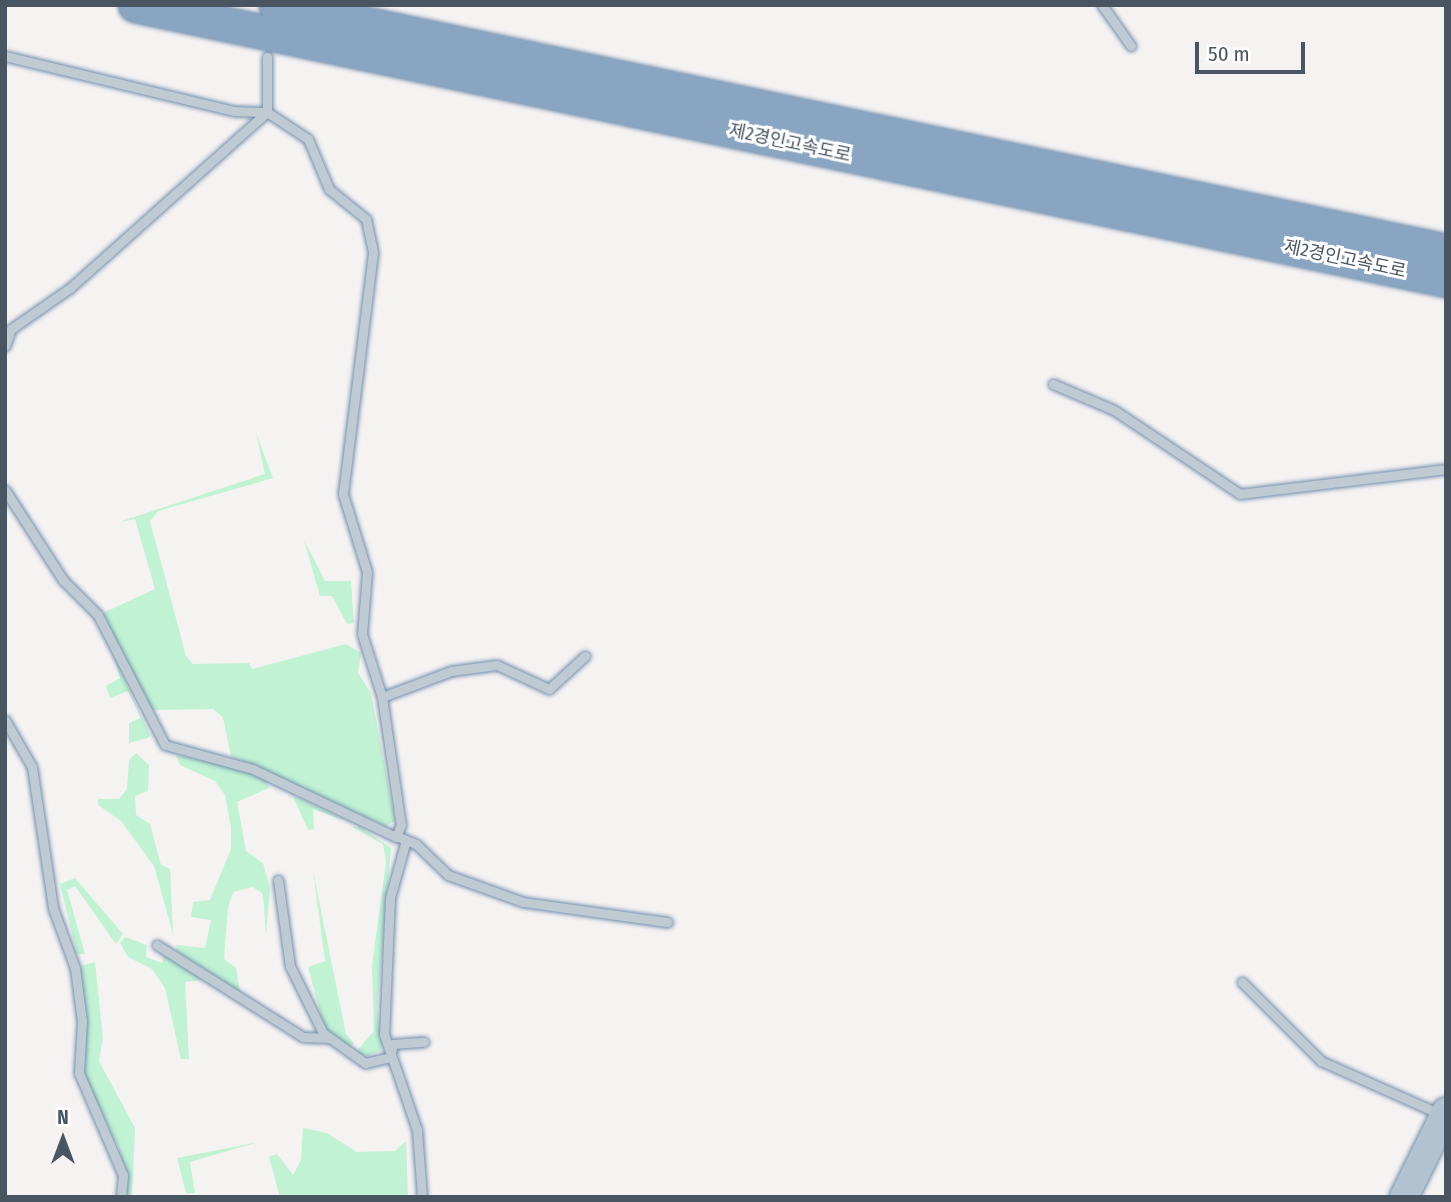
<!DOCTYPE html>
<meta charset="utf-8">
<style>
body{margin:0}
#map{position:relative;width:1451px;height:1202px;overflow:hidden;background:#f5f2f2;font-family:"Fira Sans Condensed","Noto Sans KR",sans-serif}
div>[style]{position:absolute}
.green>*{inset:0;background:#c1f2d4}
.roads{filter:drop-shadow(0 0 2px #7490ae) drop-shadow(0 0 2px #7490ae)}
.service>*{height:9px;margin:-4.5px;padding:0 4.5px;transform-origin:4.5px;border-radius:4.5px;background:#c0cad2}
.primary>*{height:28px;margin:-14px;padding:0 14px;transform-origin:14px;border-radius:14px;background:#b2c2d1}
.motorway>*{height:33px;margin:-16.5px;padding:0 16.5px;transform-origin:16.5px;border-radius:16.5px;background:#89a5c2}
span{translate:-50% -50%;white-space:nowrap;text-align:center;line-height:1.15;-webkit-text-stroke:6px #fff;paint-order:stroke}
.street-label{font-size:18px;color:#495661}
.frame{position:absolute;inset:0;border:7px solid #495661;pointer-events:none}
.north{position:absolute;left:28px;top:1104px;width:70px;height:70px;-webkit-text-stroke:5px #fff;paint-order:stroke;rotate:0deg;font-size:19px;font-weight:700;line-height:28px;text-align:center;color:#495661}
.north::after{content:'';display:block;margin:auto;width:24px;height:32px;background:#495661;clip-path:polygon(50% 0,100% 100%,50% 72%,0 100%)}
.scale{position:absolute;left:1195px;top:42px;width:110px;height:32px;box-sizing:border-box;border:4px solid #495661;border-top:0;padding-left:9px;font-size:21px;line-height:24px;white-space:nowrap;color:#495661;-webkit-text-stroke:5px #fff;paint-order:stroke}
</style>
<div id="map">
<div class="green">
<div style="clip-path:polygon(256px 433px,273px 478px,158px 511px,150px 521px,186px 656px,193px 664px,249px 663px,252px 669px,346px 644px,361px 653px,358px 673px,371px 693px,395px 821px,386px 826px,231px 756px,223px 718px,214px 709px,149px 710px,103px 613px,155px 589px,135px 519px,119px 522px,265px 474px)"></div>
<div style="clip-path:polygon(304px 540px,325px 581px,351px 581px,354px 623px,347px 624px,332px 596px,320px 596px)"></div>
<div style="clip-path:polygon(113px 655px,150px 735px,148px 738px,129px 743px,129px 723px,141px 718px,128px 691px,110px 698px,106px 686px,120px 678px)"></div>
<div style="clip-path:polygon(136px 753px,149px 765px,148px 791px,135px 796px,136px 815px,150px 824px,161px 865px,170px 869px,173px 934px,154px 866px,121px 821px,98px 805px,98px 799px,119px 799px,127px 789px,129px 760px)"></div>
<div style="clip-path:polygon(176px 755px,241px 768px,266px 779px,269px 788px,237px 802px,246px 851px,263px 863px,270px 888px,266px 935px,263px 894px,253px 887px,233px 892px,228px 908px,224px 959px,236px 968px,240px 992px,176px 951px,177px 945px,205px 948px,211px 920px,191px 917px,193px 902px,210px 900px,231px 849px,231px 828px,225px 795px,215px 781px,180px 765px)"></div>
<div style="clip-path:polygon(293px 796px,325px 810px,348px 822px,313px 809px,314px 829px,308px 830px)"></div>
<div style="clip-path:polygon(359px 826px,391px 848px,377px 1007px,382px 1050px,368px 1056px,356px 1052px,374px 1031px,372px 966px,386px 862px,383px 844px,352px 827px)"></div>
<div style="clip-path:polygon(313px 871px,346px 1034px,354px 1043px,349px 1048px,325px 1031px,308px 967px,325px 961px)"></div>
<div style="clip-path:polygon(75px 878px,123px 934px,116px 944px,75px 886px,67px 890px,85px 954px,77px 954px,60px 884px)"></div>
<div style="clip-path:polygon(125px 937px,147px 945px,146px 957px,162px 963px,165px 955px,202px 980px,185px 982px,189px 1059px,181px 1059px,165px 988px,152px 969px,128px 957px,120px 943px)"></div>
<div style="clip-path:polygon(95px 962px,103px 1038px,99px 1061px,135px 1128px,132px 1197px,125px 1197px,119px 1148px,82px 1074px,81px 966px)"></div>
<div style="clip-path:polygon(303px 1128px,327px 1133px,357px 1152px,395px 1151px,406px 1141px,408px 1197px,280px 1197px,269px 1157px,277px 1154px,293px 1175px,301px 1160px)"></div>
<div style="clip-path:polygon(259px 1142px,190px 1162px,195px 1193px,186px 1193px,177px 1158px)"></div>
</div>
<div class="roads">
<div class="service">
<div style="left:1102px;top:5px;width:50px;rotate:54.7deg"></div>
<div style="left:5px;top:56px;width:236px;rotate:13.5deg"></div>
<div style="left:234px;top:111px;width:33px;rotate:2deg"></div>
<div style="left:267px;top:112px;width:49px;rotate:33.4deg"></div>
<div style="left:308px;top:139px;width:54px;rotate:67.2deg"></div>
<div style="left:329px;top:189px;width:48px;rotate:39deg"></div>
<div style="left:366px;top:219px;width:35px;rotate:78deg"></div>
<div style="left:373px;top:253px;width:243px;rotate:97.1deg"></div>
<div style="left:343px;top:494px;width:82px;rotate:72.9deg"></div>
<div style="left:367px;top:572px;width:62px;rotate:94.6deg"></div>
<div style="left:362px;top:634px;width:66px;rotate:72.4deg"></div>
<div style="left:382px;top:697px;width:129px;rotate:81.6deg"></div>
<div style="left:401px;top:825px;width:13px;rotate:113deg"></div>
<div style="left:396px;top:837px;width:158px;rotate:-154.6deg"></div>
<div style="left:253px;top:769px;width:91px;rotate:-164.7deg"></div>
<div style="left:165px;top:745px;width:146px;rotate:-117.3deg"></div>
<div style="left:98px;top:615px;width:49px;rotate:-135deg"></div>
<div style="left:63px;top:580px;width:107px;rotate:-122.8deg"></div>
<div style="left:5px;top:346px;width:18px;rotate:-71deg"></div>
<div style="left:11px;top:329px;width:72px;rotate:-34.8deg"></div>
<div style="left:70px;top:288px;width:264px;rotate:-41.8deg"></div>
<div style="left:267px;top:112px;width:55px;rotate:-90deg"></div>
<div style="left:1053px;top:384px;width:66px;rotate:23.1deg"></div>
<div style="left:1114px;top:410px;width:151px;rotate:33.7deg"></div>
<div style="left:1240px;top:494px;width:208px;rotate:-6.9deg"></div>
<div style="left:382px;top:697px;width:74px;rotate:-20.6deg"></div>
<div style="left:451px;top:671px;width:46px;rotate:-7.4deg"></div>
<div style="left:497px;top:665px;width:57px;rotate:24.8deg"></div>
<div style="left:549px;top:689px;width:49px;rotate:-42.5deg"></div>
<div style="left:5px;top:720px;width:54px;rotate:60.1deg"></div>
<div style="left:32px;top:767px;width:143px;rotate:81.5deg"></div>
<div style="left:53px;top:908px;width:64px;rotate:69.9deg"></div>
<div style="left:75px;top:968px;width:53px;rotate:82.5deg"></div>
<div style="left:82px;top:1021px;width:52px;rotate:93.3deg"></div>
<div style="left:79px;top:1073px;width:111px;rotate:66.7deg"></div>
<div style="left:123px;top:1175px;width:22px;rotate:95deg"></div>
<div style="left:401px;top:838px;width:16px;rotate:22deg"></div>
<div style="left:416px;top:844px;width:45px;rotate:44.1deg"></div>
<div style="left:448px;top:875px;width:80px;rotate:19.8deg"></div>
<div style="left:523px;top:902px;width:146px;rotate:7.9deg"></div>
<div style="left:406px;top:840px;width:60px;rotate:105.4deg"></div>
<div style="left:390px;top:898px;width:136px;rotate:92.5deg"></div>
<div style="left:384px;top:1034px;width:102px;rotate:71deg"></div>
<div style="left:417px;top:1130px;width:67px;rotate:85.7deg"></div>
<div style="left:278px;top:880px;width:87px;rotate:82.1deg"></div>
<div style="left:290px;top:966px;width:75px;rotate:63.8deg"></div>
<div style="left:323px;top:1033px;width:52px;rotate:35.5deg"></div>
<div style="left:365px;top:1063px;width:26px;rotate:-13deg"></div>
<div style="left:390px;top:1057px;width:13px;rotate:-77deg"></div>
<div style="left:393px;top:1044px;width:31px;rotate:-4deg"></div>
<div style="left:157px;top:945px;width:173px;rotate:32.2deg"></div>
<div style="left:303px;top:1037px;width:26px;rotate:2deg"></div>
<div style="left:1242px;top:982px;width:112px;rotate:45deg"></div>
<div style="left:1321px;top:1061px;width:130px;rotate:24deg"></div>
</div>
<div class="primary">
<div style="left:1404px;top:1197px;width:95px;rotate:-63.7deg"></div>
</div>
<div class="motorway">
<div style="left:135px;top:5px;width:1340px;rotate:11.85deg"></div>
<div style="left:276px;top:5px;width:1196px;rotate:11.87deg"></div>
</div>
</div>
<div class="street-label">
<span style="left:790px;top:143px;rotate:12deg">제2경인고속도로</span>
<span style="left:1345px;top:259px;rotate:12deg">제2경인고속도로</span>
</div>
<div class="frame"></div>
<div class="north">N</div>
<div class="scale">50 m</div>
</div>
